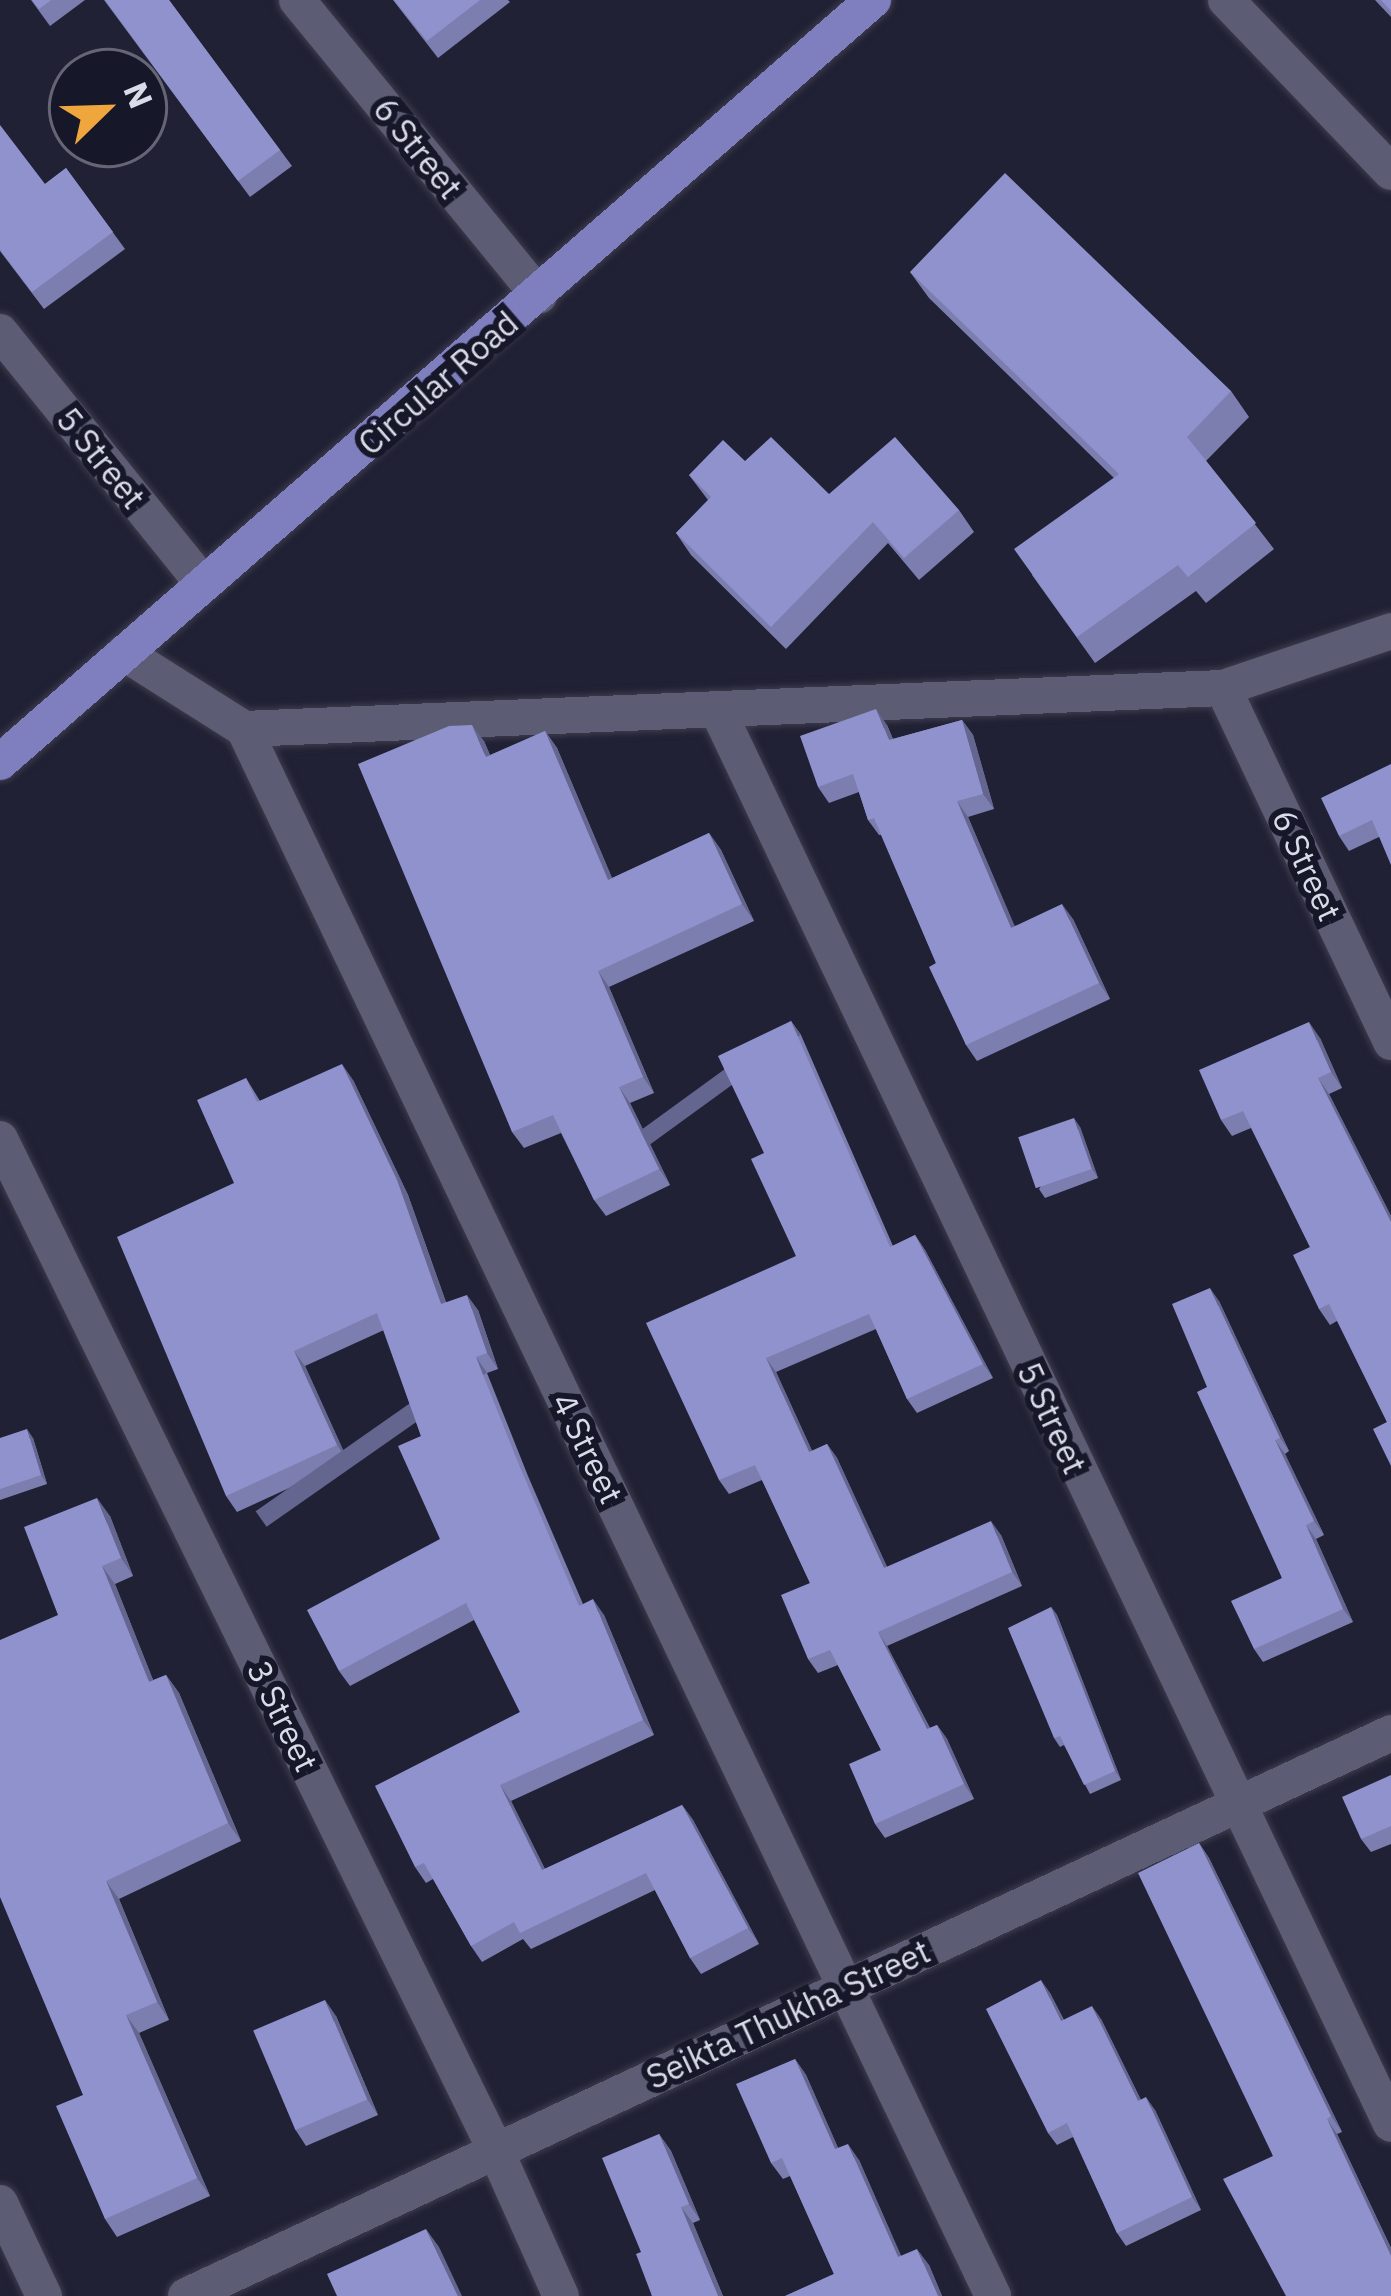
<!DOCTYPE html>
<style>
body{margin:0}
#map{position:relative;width:1391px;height:2296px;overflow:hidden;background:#212135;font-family:"IBM Plex Sans",sans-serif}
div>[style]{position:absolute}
.roads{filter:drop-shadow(0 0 3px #3d3c4d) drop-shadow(0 0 3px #3d3c4d)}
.street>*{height:36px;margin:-18px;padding:0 18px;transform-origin:18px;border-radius:18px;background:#5c5d74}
.primary>*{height:36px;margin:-18px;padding:0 18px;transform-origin:18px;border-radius:18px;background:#7f7fc0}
.wall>*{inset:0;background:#7c7eb0}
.shaded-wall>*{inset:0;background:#656690;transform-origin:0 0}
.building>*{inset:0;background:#9092cd;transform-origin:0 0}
span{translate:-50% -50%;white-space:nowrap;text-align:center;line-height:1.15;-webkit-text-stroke:12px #17172a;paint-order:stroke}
.street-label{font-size:33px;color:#dadbe8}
.north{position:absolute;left:48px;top:48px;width:120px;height:120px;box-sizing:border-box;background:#17172a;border:3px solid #656576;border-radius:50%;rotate:67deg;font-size:33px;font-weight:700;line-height:48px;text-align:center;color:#dadbe8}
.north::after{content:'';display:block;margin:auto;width:42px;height:54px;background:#efa73d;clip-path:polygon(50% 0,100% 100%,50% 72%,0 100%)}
</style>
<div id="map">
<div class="roads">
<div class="street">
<div style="left:297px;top:0;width:382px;rotate:50.7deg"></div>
<div style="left:1226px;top:0;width:238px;rotate:46.2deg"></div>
<div style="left:0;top:332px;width:324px;rotate:51.1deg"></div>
<div style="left:124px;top:653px;width:142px;rotate:32.3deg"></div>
<div style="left:244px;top:729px;width:1737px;rotate:64.45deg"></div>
<div style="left:1223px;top:688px;width:392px;rotate:64.6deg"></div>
<div style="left:717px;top:709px;width:1567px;rotate:64.53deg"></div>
<div style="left:244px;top:729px;width:980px;rotate:-2.4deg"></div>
<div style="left:1223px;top:688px;width:177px;rotate:-18.7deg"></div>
<div style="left:0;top:1139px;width:1127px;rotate:63.89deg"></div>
<div style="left:496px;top:2151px;width:159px;rotate:65.9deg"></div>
<div style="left:0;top:2203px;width:103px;rotate:64.7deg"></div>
<div style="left:186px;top:2296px;width:1330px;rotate:-25.04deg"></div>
</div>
<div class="primary">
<div style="left:0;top:762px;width:1159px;rotate:-41.12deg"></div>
</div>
</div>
<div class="wall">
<div style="clip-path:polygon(31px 0,85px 0,50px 26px)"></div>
<div style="clip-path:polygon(104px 0,169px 0,292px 166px,250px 197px)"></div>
<div style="clip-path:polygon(393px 0,508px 0,510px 2px,438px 58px)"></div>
<div style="clip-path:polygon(1375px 0,1391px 0,1391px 17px)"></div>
<div style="clip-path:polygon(66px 168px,125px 249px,44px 309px,0 251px,45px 184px)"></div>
<div style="clip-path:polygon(910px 272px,1231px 391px,1249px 417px,1206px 461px,1274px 549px,1206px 603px,1196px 591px,1095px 663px,1032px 575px,1114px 478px,929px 298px)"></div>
<div style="clip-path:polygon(745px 461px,829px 494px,959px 510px,974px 532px,919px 580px,888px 543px,786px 649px,691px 555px,676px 533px,708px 500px,689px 475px)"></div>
<div style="clip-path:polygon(962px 720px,973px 735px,994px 809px,968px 817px,1014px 926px,1073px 919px,1110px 999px,977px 1061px,966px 1045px,936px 963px,881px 835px,879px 835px,868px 820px,859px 792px,829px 803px,818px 787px,887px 725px,893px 739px)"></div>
<div style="clip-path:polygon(545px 731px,557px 748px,612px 878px,709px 833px,721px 850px,754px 921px,609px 987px,654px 1093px,630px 1103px,670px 1185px,606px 1216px,594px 1200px,561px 1133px,524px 1148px,512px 1132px,484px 741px,490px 755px)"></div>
<div style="clip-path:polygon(1391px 764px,1379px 837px,1349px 851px,1339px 836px)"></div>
<div style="clip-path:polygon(791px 1021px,801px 1035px,893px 1246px,915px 1235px,925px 1250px,993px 1378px,917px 1413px,907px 1399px,876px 1329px,776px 1372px,812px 1451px,827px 1444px,837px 1458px,887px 1567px,1001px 1535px,1022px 1586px,887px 1646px,930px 1728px,937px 1725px,947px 1739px,974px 1799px,885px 1838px,875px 1824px,881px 1750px,838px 1665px,818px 1673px,808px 1659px,810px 1583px,762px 1480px,729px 1494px,719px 1480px,796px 1256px,764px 1153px)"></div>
<div style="clip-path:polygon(1320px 1038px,1342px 1088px,1329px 1094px,1391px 1216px,1391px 1466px,1387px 1422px,1337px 1321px,1330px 1325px,1319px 1309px,1310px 1247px,1251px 1128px,1232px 1136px,1221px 1120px)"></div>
<div style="clip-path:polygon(246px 1078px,260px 1101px,353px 1080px,408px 1195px,446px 1302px,478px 1310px,498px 1369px,487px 1373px,528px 1476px,583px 1604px,604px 1615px,654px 1735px,511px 1801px,545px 1869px,682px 1805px,693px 1820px,759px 1944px,701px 1974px,690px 1958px,655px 1890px,531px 1949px,523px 1939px,482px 1962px,471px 1946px,433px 1879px,426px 1883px,415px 1867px,520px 1712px,474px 1620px,350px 1686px,339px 1671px,440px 1539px,421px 1436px,384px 1330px,305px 1366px,348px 1461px,237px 1512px,226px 1496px,234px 1183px)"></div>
<div style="clip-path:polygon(1080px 1127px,1098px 1178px,1045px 1198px,1039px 1189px)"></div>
<div style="clip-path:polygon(1219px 1301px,1289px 1451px,1285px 1454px,1324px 1535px,1316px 1539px,1353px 1622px,1263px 1662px,1254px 1649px,1282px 1578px,1207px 1387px)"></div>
<div style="clip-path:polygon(0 1438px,33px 1438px,47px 1484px,0 1500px)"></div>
<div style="clip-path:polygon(110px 1516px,133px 1576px,115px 1584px,153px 1680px,166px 1675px,179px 1693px,241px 1841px,119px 1899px,169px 2020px,139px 2033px,210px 2196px,117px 2237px,105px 2219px,83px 2095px,58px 1615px)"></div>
<div style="clip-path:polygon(1051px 1607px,1057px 1615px,1121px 1780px,1090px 1794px,1064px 1745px,1060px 1747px,1054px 1738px)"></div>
<div style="clip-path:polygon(1391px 1775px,1391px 1844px,1371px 1852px,1361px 1839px)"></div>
<div style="clip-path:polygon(1199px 1843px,1209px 1858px,1342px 2132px,1337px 2134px,1391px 2248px,1391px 2296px,1273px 2156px)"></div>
<div style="clip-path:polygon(1050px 1993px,1064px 2020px,1101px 2019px,1141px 2100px,1155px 2110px,1201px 2210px,1126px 2246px,1117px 2233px,1073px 2137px,1057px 2145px,1048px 2133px)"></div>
<div style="clip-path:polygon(336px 2016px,378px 2115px,306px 2146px,295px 2129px)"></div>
<div style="clip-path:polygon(795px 2059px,806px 2075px,838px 2148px,859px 2160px,901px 2256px,929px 2265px,942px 2296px,785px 2296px,834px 2274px,790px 2176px,783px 2179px,771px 2163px)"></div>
<div style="clip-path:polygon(659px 2134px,671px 2151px,700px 2220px,693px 2223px,723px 2296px,652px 2296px,641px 2252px)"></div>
</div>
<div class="shaded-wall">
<div style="clip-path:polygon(876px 709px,887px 725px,900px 756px,889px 740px)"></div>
<div style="clip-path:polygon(962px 720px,973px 735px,994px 809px,983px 794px)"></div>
<div style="clip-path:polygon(472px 725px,484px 741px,497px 773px,486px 757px)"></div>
<div style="clip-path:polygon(545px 731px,557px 748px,620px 897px,608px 880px)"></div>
<div style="clip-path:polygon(957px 801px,968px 817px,1022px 943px,1011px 928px)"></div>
<div style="clip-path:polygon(709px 833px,721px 850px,754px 921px,742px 904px)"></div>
<div style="clip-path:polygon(1062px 904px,1073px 919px,1110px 999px,1099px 983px)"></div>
<div style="clip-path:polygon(598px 971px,609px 987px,654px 1093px,643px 1077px)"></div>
<div style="left:791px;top:1021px;width:17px;height:247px;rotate:54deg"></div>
<div style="clip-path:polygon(1309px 1022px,1320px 1038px,1342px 1088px,1331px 1072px)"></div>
<div style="clip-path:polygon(342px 1064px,353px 1080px,408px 1195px,452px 1320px,441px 1304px)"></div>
<div style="clip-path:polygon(1318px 1078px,1329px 1094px,1391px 1216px,1391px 1222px)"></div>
<div style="clip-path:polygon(619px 1087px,630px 1103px,670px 1185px,659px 1169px)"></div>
<div style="clip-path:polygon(1074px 1118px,1080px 1127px,1098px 1178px,1092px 1169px)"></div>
<div style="clip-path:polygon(915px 1235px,925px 1250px,993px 1378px,983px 1364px)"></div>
<div style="clip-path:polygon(1210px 1288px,1219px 1301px,1289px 1451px,1280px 1438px)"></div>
<div style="clip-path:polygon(467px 1295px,478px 1310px,498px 1369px,487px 1353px)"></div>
<div style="clip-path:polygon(294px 1351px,305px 1366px,348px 1461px,337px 1445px)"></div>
<div style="left:476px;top:1357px;width:19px;height:269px;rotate:55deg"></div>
<div style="clip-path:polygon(766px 1358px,776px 1372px,819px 1466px,809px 1452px)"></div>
<div style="clip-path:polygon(27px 1429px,33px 1438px,47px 1484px,41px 1475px)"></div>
<div style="clip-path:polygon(1275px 1440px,1285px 1454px,1324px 1535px,1314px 1521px)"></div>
<div style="clip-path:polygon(827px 1444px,837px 1458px,894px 1582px,884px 1568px)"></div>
<div style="clip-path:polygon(97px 1498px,110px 1516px,133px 1576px,121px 1558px)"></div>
<div style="clip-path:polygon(991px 1521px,1001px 1535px,1022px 1586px,1012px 1572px)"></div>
<div style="clip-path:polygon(1306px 1525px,1316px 1539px,1353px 1622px,1343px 1609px)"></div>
<div style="clip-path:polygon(102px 1566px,115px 1584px,161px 1700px,149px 1682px)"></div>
<div style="clip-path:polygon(593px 1599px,604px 1615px,654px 1735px,643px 1720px)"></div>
<div style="clip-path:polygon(1051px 1607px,1057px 1615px,1121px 1780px,1115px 1771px)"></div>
<div style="clip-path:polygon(878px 1632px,887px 1646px,937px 1743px,927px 1729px)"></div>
<div style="clip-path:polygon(166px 1675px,179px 1693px,241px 1841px,228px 1823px)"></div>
<div style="clip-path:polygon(937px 1725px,947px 1739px,974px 1799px,964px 1784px)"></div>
<div style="clip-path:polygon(500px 1785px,511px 1801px,553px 1886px,542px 1870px)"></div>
<div style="clip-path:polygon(682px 1805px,693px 1820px,759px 1944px,748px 1928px)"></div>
<div style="clip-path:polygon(1199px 1843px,1209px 1858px,1342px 2132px,1331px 2116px)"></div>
<div style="clip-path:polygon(106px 1881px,119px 1899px,169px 2020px,157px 2002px)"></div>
<div style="clip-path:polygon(1041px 1980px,1050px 1993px,1070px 2034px,1061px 2021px)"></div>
<div style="clip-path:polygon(325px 2000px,336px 2016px,378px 2115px,367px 2099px)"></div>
<div style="clip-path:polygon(1092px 2006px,1101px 2019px,1147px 2113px,1138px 2101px)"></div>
<div style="clip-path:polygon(126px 2015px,139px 2033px,210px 2196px,197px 2178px)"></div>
<div style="clip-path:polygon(795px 2059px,806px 2075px,846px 2166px,835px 2149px)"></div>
<div style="clip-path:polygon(1146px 2097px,1155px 2110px,1201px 2210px,1192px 2197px)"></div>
<div style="clip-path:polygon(1327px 2119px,1337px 2134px,1391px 2248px,1391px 2256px)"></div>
<div style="clip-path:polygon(659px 2134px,671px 2151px,700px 2220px,689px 2204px)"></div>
<div style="clip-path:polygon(848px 2144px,859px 2160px,909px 2274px,898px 2257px)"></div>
<div style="clip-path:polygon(681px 2207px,693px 2223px,723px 2296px,718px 2296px)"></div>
<div style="clip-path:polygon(426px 2229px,439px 2247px,462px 2296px,458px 2296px)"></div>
<div style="clip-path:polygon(917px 2249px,929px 2265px,942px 2296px,938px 2296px)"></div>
</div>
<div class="building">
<div style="clip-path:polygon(32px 0,51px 0,39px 9px)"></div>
<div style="clip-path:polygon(105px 0,169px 0,280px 150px,238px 181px)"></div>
<div style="clip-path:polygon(394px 0,480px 0,427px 41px)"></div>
<div style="clip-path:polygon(1381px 0,1391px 0,1391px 11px)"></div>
<div style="clip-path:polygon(0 125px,45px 184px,66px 168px,113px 232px,32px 292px,0 250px)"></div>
<div style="clip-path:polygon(1005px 173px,1231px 391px,1187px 437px,1256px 523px,1188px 577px,1178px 565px,1077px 637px,1014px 549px,1119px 474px,910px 272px)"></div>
<div style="clip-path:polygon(771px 437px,829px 494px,895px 437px,959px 510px,904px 558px,873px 522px,771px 627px,676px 533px,711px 497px,689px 475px,723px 440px,745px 461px)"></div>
<div style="clip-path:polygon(876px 709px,889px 740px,962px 720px,983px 794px,957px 801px,1011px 928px,1062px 904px,1099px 983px,966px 1045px,929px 967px,936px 963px,874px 818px,868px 820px,853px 774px,818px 787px,800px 736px)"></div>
<div style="clip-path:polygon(472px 725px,486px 757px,545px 731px,608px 880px,709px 833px,742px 904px,598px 971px,643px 1077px,619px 1087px,659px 1169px,594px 1200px,553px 1115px,512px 1132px,358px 764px,449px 726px)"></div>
<div style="clip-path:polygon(1391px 764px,1391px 865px,1372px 820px,1339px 836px,1321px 798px)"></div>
<div style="clip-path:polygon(791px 1021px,890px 1247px,915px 1235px,983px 1364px,907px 1399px,869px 1314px,766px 1358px,809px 1452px,827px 1444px,884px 1568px,991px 1521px,1012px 1572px,878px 1632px,927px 1729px,937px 1725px,964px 1784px,875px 1824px,849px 1764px,881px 1750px,830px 1650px,808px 1659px,781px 1595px,810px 1583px,755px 1465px,719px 1480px,646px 1323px,796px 1256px,751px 1159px,764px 1153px,718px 1056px)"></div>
<div style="clip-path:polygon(1309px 1022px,1331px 1072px,1318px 1078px,1391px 1222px,1391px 1466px,1373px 1429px,1387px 1422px,1329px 1304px,1319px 1309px,1293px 1255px,1310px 1247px,1243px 1111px,1221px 1120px,1199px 1070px)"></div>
<div style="clip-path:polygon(342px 1064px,397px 1180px,441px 1304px,467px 1295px,487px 1353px,476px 1357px,517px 1460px,579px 1606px,593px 1599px,643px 1720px,500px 1785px,542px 1870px,682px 1805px,748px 1928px,690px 1958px,646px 1873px,520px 1933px,514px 1922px,471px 1946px,424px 1863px,415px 1867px,375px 1786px,520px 1712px,466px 1603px,339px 1671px,307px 1610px,440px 1539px,398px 1446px,421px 1436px,377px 1313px,294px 1351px,337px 1445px,226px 1496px,117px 1237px,234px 1183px,197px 1100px,246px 1078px,257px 1102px)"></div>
<div style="left:1074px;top:1118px;width:54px;height:59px;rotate:71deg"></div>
<div style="clip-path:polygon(1210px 1288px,1280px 1438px,1275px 1440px,1314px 1521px,1306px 1525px,1343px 1609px,1254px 1649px,1231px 1601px,1282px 1578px,1197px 1392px,1207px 1387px,1172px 1304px)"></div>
<div style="clip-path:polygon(27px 1429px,41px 1475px,0 1489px,0 1438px)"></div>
<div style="clip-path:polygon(97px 1498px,121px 1558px,102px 1566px,149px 1682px,166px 1675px,228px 1823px,106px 1881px,157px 2002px,126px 2015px,197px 2178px,105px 2219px,56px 2106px,83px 2095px,0 1897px,0 1640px,58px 1615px,24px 1527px)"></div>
<div style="clip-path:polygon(1051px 1607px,1115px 1771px,1084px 1785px,1060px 1736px,1054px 1738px,1008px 1628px)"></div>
<div style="clip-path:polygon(1391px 1775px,1391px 1826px,1361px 1839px,1342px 1797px)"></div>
<div style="clip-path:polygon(1199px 1843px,1331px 2116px,1327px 2119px,1391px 2256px,1391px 2296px,1286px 2296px,1223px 2179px,1273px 2156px,1138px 1873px)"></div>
<div style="clip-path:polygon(1041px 1980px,1061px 2021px,1092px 2006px,1138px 2101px,1146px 2097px,1192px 2197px,1117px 2233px,1067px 2123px,1048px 2133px,986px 2009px)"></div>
<div style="left:325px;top:2000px;width:108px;height:78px;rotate:67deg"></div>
<div style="clip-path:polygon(795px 2059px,835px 2149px,848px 2144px,898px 2257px,917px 2249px,938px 2296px,785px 2296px,834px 2274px,782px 2158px,771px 2163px,736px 2084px)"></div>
<div style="clip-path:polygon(659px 2134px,689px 2204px,681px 2207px,718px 2296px,652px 2296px,636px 2254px,641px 2252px,602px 2158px)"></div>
<div style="clip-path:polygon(426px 2229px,458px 2296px,337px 2296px,327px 2274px)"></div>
</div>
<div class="street-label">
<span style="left:418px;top:148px;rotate:51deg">6 Street</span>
<span style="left:438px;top:383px;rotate:-41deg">Circular Road</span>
<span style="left:101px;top:458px;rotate:51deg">5 Street</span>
<span style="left:1307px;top:865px;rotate:65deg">6 Street</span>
<span style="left:1052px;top:1418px;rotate:65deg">5 Street</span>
<span style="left:588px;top:1448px;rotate:64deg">4 Street</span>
<span style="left:283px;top:1716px;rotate:64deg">3 Street</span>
<span style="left:788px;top:2014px;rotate:-25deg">Seikta Thukha Street</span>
</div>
<div class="north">N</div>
</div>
